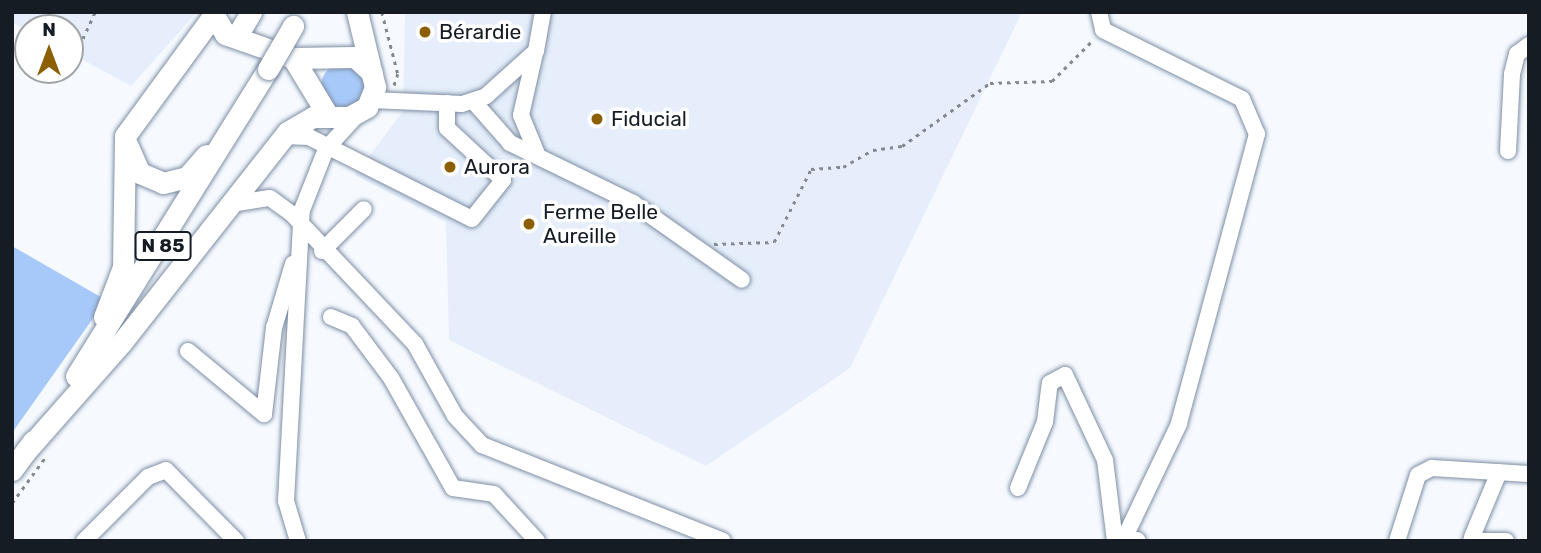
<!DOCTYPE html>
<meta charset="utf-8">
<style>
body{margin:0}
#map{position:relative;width:1541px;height:553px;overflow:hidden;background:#f6faff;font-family:Rubik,sans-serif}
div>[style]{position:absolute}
.built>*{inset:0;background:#e5eefa}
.green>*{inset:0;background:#a7c9f9}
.round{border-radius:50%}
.path>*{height:2.5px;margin-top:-1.25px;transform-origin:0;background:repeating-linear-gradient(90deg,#83898f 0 3.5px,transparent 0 8.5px)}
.roads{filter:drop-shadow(0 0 2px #7e8ea4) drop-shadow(0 0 2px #7e8ea4)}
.minor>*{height:16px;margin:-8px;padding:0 8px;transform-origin:8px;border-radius:8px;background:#fff}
.major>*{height:21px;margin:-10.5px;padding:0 10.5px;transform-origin:10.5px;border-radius:10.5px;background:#fff}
.bridges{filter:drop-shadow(0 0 2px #7e8ea4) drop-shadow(0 0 2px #7e8ea4)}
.major-bridge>*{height:21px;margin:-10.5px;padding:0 10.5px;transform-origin:10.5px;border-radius:10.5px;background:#fff}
.dots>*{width:19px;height:19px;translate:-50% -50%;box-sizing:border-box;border:4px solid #fff;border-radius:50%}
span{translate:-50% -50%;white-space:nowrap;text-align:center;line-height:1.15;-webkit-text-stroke:7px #fff;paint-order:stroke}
.shield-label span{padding:2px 5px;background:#fff;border:2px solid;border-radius:5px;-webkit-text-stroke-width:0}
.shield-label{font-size:19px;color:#151c24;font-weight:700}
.poi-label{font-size:21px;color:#151c24}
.left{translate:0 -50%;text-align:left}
.frame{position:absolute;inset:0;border:14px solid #151c24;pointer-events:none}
.north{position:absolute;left:14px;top:14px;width:70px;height:70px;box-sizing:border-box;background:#fff;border:2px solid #a1a4a7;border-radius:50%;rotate:0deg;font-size:19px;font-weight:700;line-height:28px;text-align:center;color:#151c24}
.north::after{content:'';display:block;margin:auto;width:24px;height:32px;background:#8b5f02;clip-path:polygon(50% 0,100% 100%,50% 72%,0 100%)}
</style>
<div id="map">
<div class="built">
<div style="clip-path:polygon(12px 12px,197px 12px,131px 86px,70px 53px,70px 28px,28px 31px,12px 23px)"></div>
<div style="clip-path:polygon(405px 12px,1022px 12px,850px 368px,706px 466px,449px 340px,446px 222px,355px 175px,403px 111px)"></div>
</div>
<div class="green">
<div class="round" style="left:321px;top:64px;width:44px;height:44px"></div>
<div style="clip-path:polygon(12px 246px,106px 300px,12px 433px)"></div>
</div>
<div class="path">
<div style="left:382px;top:12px;width:64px;rotate:75.5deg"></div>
<div style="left:398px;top:74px;width:13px;rotate:108deg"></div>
<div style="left:72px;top:62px;width:55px;rotate:-65.3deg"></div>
<div style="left:714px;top:244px;width:60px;rotate:-1.9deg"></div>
<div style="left:774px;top:242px;width:82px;rotate:-63.1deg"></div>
<div style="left:811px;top:169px;width:32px;rotate:-4deg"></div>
<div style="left:843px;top:167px;width:34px;rotate:-30deg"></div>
<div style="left:873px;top:150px;width:29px;rotate:-8deg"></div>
<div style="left:902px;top:146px;width:108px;rotate:-35.6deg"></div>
<div style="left:990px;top:83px;width:62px;rotate:-1.8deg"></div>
<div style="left:1052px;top:81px;width:58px;rotate:-45deg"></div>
<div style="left:12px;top:503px;width:59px;rotate:-53.9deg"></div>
</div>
<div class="roads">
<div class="minor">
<div style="left:1099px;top:12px;width:18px;rotate:77deg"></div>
<div style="left:1103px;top:30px;width:155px;rotate:26.4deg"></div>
<div style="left:1242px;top:99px;width:38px;rotate:67deg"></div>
<div style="left:1257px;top:134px;width:300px;rotate:105.1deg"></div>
<div style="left:1179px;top:424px;width:130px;rotate:115.6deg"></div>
<div style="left:535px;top:53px;width:64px;rotate:102.7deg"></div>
<div style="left:521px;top:115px;width:42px;rotate:67.7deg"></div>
<div style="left:372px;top:100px;width:90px;rotate:2.5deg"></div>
<div style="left:462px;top:104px;width:25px;rotate:-18deg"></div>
<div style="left:486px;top:96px;width:67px;rotate:-42deg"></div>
<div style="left:536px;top:51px;width:40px;rotate:-80deg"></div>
<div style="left:474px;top:102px;width:55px;rotate:48.7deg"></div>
<div style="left:510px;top:143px;width:137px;rotate:26deg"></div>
<div style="left:633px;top:203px;width:133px;rotate:35.2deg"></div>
<div style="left:283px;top:136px;width:26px;rotate:2deg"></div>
<div style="left:309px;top:137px;width:182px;rotate:26.7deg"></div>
<div style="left:472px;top:219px;width:50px;rotate:-51.5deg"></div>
<div style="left:503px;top:180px;width:76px;rotate:-137.1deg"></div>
<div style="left:447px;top:128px;width:25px;rotate:-90deg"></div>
<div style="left:1508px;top:151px;width:77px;rotate:-87deg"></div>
<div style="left:1512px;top:74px;width:21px;rotate:-76deg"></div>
<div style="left:1517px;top:54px;width:15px;rotate:-37deg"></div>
<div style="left:231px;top:204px;width:39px;rotate:-9deg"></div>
<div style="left:270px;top:198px;width:27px;rotate:36deg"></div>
<div style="left:292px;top:214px;width:179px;rotate:46.6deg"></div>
<div style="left:415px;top:344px;width:82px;rotate:60.9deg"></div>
<div style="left:455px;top:416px;width:40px;rotate:47deg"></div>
<div style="left:482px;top:445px;width:259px;rotate:21.7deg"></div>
<div style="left:322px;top:251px;width:59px;rotate:-45deg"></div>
<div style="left:331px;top:317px;width:23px;rotate:23deg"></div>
<div style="left:352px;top:326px;width:65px;rotate:53.1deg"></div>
<div style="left:391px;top:378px;width:126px;rotate:60.6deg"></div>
<div style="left:453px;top:488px;width:41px;rotate:8.3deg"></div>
<div style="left:494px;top:494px;width:64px;rotate:47.5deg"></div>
<div style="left:188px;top:351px;width:99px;rotate:39.7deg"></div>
<div style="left:264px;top:414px;width:87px;rotate:-83.4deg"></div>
<div style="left:274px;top:328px;width:67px;rotate:-73.5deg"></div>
<div style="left:1018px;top:488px;width:71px;rotate:-67.8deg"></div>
<div style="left:1045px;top:422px;width:39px;rotate:-83deg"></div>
<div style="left:1050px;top:383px;width:17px;rotate:-28deg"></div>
<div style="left:1065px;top:375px;width:94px;rotate:64.8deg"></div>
<div style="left:1105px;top:460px;width:82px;rotate:83deg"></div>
<div style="left:1472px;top:537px;width:70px;rotate:-67.4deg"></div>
<div style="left:1137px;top:540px;width:1px;rotate:45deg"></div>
<div style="left:84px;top:541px;width:91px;rotate:-45deg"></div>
<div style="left:148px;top:477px;width:19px;rotate:-21deg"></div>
<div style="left:166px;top:470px;width:100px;rotate:45.4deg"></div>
<div style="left:298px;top:541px;width:42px;rotate:-106.7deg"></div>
<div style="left:286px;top:501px;width:291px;rotate:-86.9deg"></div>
<div style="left:302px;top:210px;width:66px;rotate:-68.5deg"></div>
<div style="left:326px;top:149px;width:46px;rotate:-47.6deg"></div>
<div style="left:1397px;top:541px;width:69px;rotate:-72.3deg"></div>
<div style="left:1418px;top:475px;width:16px;rotate:-27deg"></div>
<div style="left:1432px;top:468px;width:97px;rotate:3.5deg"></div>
<div style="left:1471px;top:541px;width:35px"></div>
</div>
<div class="major">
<div style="left:212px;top:12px;width:26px;rotate:59deg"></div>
<div style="left:225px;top:34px;width:72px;rotate:19.4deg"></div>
<div style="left:293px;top:58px;width:62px;rotate:-0.9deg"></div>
<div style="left:355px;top:57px;width:23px;rotate:43deg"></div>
<div style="left:238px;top:34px;width:26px;rotate:-59deg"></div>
<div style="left:293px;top:58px;width:66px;rotate:58.7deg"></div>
<div style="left:126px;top:142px;width:34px;rotate:66deg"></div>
<div style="left:140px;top:173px;width:25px;rotate:23deg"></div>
<div style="left:163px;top:183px;width:25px;rotate:-14deg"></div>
<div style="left:187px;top:177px;width:29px;rotate:-49deg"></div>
<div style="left:104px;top:317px;width:53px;rotate:-69.2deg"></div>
<div style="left:123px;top:267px;width:131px;rotate:-89.1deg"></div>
<div style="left:125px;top:136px;width:147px;rotate:-53.8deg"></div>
<div style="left:76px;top:376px;width:362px;rotate:-58deg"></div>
<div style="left:25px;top:452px;width:147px;rotate:-48.6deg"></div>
<div style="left:122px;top:342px;width:267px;rotate:-51.8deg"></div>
<div style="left:287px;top:132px;width:30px;rotate:-30deg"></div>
<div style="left:313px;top:117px;width:36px"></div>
<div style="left:349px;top:117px;width:21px;rotate:-29deg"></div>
<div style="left:367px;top:107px;width:22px;rotate:-68deg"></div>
<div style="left:375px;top:87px;width:77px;rotate:-103.5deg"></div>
<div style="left:12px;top:470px;width:36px;rotate:-54deg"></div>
</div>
</div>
<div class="bridges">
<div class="major-bridge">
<div style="left:268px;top:69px;width:50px;rotate:-59.8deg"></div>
</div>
</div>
<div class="dots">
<div style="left:425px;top:32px;background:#8b5f02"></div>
<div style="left:597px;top:119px;background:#8b5f02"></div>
<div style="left:450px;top:167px;background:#8b5f02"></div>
<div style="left:529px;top:224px;background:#8b5f02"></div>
</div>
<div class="shield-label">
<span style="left:163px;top:246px">N 85</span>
</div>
<div class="poi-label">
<span class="left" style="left:439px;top:32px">Bérardie</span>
<span class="left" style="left:611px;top:119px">Fiducial</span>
<span class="left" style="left:464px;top:167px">Aurora</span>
<span class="left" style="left:543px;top:224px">Ferme Belle<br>Aureille</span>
</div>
<div class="frame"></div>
<div class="north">N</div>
</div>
